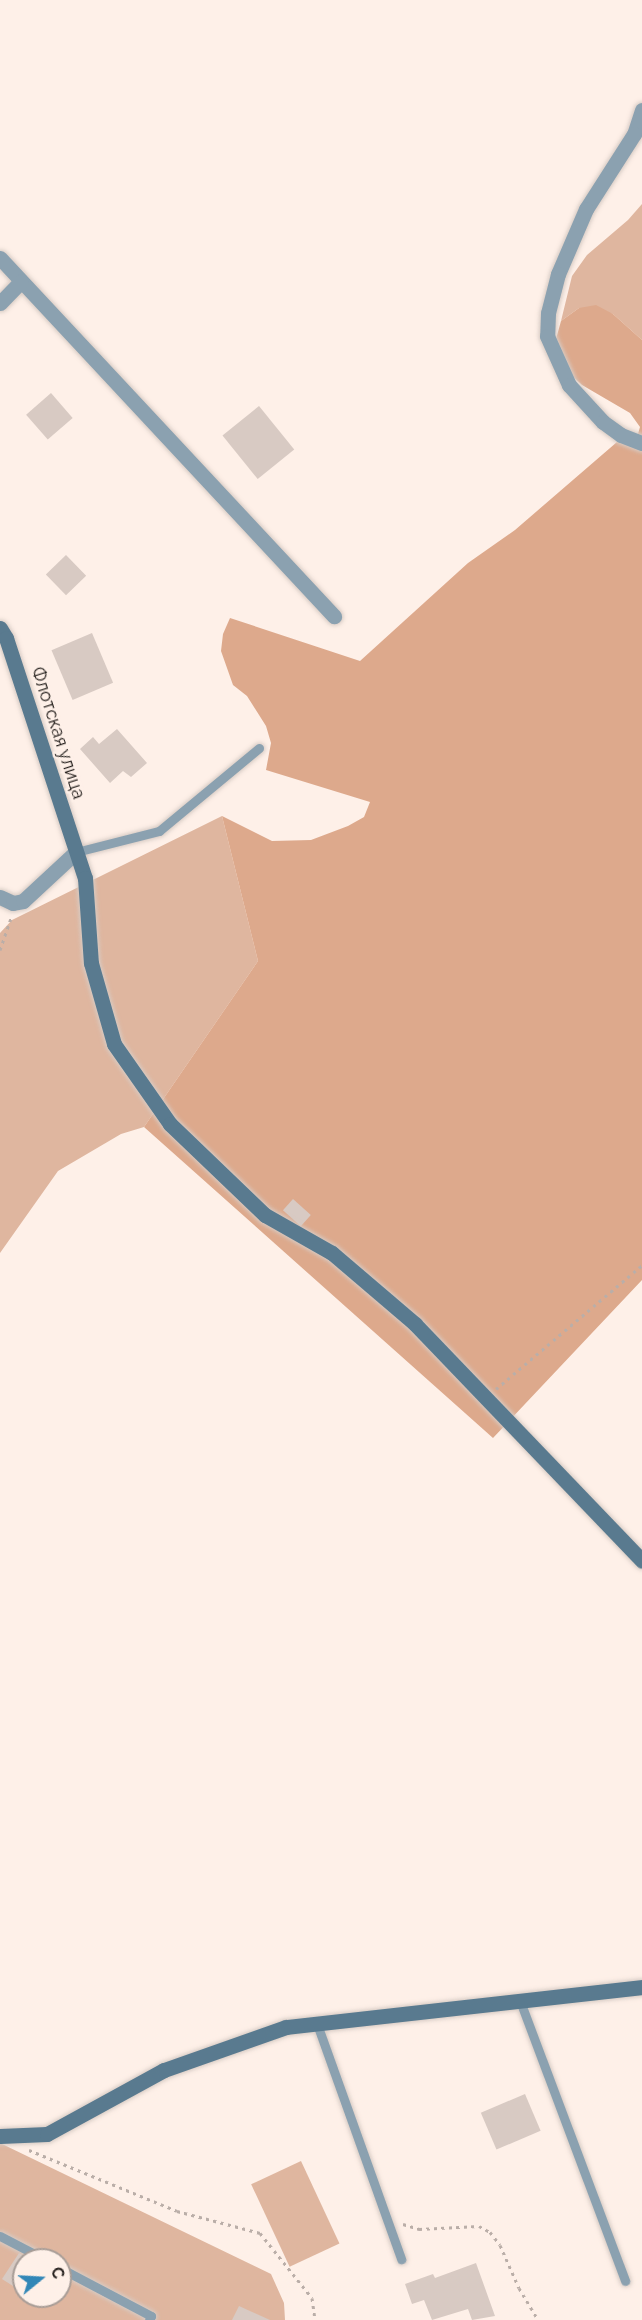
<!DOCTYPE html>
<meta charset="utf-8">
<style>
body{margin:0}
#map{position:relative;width:642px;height:2320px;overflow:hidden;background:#fef0e8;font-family:Raleway,sans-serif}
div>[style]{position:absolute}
.green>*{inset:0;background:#dfb69f;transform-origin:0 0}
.forest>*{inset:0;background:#dda98c}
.building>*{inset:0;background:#d8cac3;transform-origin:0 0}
.path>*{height:3px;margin-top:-1.5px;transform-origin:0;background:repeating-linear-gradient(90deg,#baaea8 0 3px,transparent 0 7.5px)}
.roads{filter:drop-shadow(0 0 2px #d7cbc4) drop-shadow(0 0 2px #d7cbc4)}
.lane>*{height:9px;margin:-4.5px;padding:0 4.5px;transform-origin:4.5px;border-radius:4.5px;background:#8ba1b0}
.street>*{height:15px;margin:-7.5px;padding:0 7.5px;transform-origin:7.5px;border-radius:7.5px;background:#8ba1b0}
.secondary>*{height:15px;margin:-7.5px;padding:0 7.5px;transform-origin:7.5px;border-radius:7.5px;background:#597a8f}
span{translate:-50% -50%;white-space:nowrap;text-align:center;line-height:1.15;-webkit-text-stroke:4.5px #fef0e8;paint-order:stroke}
.street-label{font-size:18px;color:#26211e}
.north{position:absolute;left:12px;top:2248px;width:60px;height:60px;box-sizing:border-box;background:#fef0e8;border:2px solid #a89d97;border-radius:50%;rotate:72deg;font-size:16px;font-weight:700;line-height:24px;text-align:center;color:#26211e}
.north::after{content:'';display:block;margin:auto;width:21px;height:27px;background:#3287b7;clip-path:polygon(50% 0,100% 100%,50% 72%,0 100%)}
</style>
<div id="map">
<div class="green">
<div style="clip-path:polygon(642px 204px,642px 340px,613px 314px,579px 308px,561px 321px,572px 276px,587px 255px,628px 220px)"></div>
<div style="clip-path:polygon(222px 816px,258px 961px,144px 1127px,121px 1134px,58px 1171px,0 1253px,0 933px,12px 920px)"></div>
<div style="clip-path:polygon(evenodd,0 2143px,271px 2274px,284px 2303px,285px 2320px,0 2320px,0 2143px,24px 2260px,60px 2260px,60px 2296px,24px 2296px,24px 2260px)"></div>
<div style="left:301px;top:2161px;width:91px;height:55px;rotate:65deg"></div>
</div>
<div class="forest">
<div style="clip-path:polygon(596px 305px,613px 314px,642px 340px,642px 1280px,493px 1438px,144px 1127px,258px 961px,222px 816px,272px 841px,311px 840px,348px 826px,364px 817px,370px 802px,266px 770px,271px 743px,266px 726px,247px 696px,233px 685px,221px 651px,223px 634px,230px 618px,360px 661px,468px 563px,515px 530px,617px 442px,635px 444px,640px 427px,630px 413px,582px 385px,569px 373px,561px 355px,556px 339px,561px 321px,579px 308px)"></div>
</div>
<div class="building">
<div style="left:51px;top:393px;width:33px;height:33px;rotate:49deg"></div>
<div style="left:259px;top:406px;width:56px;height:47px;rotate:51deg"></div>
<div style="left:66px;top:555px;width:29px;height:28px;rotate:46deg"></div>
<div style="left:92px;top:633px;width:54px;height:44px;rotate:67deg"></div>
<div style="clip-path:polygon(117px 729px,147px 763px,131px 777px,123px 771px,110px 783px,80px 749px,93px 737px,99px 744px)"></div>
<div style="left:293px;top:1199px;width:24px;height:15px;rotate:42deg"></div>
<div style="left:525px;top:2094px;width:40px;height:48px;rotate:67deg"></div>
<div style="clip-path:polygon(19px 2253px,24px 2256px,24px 2293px,2px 2279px)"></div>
<div style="clip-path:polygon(476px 2263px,495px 2316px,472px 2320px,468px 2309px,432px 2320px,424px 2300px,412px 2304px,405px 2284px,433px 2274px,435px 2278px)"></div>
<div style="clip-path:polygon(239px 2306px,270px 2320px,232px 2320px)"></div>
</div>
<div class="path">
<div style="left:0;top:950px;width:34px;rotate:-71deg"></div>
<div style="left:496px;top:1389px;width:192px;rotate:-40.3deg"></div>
<div style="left:29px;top:2150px;width:160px;rotate:22.4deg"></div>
<div style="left:177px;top:2211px;width:86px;rotate:14.8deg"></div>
<div style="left:260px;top:2233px;width:83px;rotate:51.3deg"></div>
<div style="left:312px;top:2298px;width:22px;rotate:82deg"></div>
<div style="left:403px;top:2224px;width:17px;rotate:17deg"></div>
<div style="left:419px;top:2229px;width:60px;rotate:-2.9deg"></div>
<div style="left:479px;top:2226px;width:13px;rotate:29deg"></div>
<div style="left:490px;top:2232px;width:16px;rotate:52deg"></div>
<div style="left:500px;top:2245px;width:47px;rotate:66.2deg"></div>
<div style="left:519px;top:2288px;width:37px;rotate:59deg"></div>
</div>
<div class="roads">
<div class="lane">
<div style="left:76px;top:852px;width:86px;rotate:-14.2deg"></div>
<div style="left:159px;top:831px;width:130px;rotate:-39.7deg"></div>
<div style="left:520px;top:2001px;width:299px;rotate:69.4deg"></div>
<div style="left:317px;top:2024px;width:250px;rotate:70.3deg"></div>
<div style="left:0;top:2236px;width:52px;rotate:27.6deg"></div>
<div style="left:60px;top:2268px;width:103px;rotate:27.8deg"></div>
<div style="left:151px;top:2316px;width:4px;rotate:117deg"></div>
</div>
<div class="street">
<div style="left:642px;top:110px;width:25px;rotate:108deg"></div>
<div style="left:634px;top:134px;width:89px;rotate:122.6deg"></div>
<div style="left:586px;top:209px;width:71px;rotate:113.3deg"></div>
<div style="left:558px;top:274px;width:40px;rotate:104.4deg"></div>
<div style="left:548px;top:313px;width:23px;rotate:92deg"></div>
<div style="left:547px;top:336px;width:54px;rotate:65.8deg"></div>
<div style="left:569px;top:385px;width:50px;rotate:47.4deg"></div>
<div style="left:603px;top:422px;width:22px;rotate:36deg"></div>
<div style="left:621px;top:435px;width:22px;rotate:21deg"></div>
<div style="left:0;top:258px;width:490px;rotate:47deg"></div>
<div style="left:0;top:303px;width:30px;rotate:-46deg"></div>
<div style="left:0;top:897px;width:14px;rotate:25deg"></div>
<div style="left:13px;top:903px;width:10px;rotate:-11deg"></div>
<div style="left:23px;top:901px;width:72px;rotate:-42.8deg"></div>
</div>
<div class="secondary">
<div style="left:0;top:628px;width:12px;rotate:59deg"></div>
<div style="left:6px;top:638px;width:253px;rotate:71.8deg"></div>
<div style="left:85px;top:878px;width:85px;rotate:86deg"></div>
<div style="left:91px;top:963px;width:84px;rotate:74.1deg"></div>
<div style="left:114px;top:1044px;width:98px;rotate:55deg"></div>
<div style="left:170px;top:1124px;width:132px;rotate:43.8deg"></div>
<div style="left:265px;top:1215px;width:77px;rotate:29.6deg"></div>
<div style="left:332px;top:1253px;width:109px;rotate:40.5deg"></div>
<div style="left:415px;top:1324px;width:328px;rotate:46.2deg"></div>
<div style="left:0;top:2136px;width:47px;rotate:-2.4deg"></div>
<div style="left:47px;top:2134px;width:133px;rotate:-28.7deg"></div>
<div style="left:164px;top:2070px;width:129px;rotate:-19.4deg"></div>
<div style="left:286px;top:2027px;width:358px;rotate:-6.4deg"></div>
</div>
</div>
<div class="street-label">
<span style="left:58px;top:733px;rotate:72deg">Флотская улица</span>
</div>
<div class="north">С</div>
</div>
